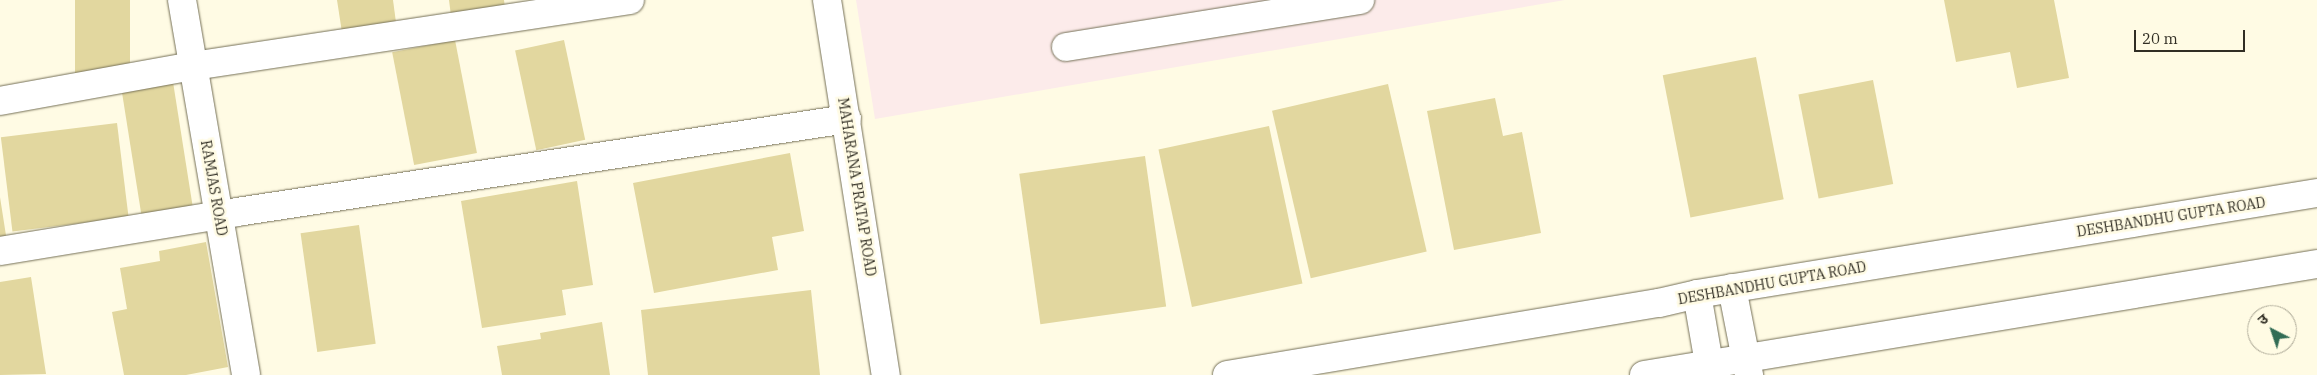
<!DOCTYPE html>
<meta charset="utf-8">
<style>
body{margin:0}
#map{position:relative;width:2317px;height:375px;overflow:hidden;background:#fffbe4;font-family:"IBM Plex Serif","Noto Sans Devanagari",serif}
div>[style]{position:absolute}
.education>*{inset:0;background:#fcebea}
.building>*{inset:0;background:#e2d79f;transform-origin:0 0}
.roads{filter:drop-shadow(0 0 1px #757057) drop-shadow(0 0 1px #757057)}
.minor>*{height:28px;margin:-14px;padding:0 14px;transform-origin:14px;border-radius:14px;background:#fff}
span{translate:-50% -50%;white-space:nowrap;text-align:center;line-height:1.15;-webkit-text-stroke:5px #fffbe4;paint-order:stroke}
.street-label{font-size:14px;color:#312e24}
.north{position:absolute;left:2247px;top:305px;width:50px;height:50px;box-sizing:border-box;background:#fffbe4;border:1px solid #ada997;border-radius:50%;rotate:319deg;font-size:14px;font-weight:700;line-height:20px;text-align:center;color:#312e24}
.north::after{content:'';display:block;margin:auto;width:18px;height:22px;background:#326c55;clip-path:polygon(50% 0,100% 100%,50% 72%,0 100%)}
.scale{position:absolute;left:2134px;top:30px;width:111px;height:22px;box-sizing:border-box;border:2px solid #312e24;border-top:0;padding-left:6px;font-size:15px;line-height:18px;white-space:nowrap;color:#312e24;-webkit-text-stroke:4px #fffbe4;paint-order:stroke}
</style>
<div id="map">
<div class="education">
<div style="clip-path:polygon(856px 0,1565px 0,875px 119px)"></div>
</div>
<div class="building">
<div style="left:75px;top:0;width:55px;height:74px"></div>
<div style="clip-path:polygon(337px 0,393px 0,397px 30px,343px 39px)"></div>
<div style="clip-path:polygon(449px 0,504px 0,506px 16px,452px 24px)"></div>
<div style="clip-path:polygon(1944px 0,2054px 0,2069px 78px,2017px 88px,2010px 52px,1956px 62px)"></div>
<div style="left:455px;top:40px;width:115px;height:64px;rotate:79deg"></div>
<div style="left:564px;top:40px;width:102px;height:50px;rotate:78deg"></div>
<div style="left:1756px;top:57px;width:145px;height:95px;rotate:79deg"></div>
<div style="left:1873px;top:80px;width:106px;height:76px;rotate:79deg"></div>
<div style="left:173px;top:82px;width:131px;height:52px;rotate:81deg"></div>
<div style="left:1388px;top:84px;width:172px;height:119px;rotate:77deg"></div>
<div style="clip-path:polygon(1495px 98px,1503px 136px,1522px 132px,1541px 233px,1454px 250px,1427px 111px)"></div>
<div style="left:117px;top:123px;width:95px;height:117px;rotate:83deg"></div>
<div style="left:1269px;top:126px;width:161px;height:113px;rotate:78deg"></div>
<div style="clip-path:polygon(790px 153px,804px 231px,772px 237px,778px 270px,654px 293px,633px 183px)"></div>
<div style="left:1145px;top:156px;width:152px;height:127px;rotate:82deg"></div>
<div style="clip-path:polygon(577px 181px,593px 285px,562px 290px,566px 315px,482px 328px,461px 201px)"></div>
<div style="clip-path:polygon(0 197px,7px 242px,0 243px)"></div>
<div style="left:359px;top:225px;width:120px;height:59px;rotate:82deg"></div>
<div style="clip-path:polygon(206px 242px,228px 367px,186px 375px,124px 375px,112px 312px,127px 309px,120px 268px,160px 261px,159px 251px)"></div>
<div style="clip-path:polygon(31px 277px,46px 374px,0 375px,0 282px)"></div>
<div style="clip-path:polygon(811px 290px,820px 375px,648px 375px,641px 310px)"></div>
<div style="clip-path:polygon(602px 322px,610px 375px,502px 375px,497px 346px,541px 339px,540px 333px)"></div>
</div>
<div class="roads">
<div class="minor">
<div style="left:182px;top:0;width:380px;rotate:80.3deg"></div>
<div style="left:827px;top:0;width:380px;rotate:81.1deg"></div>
<div style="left:1066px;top:47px;width:298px;rotate:-9.1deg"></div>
<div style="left:0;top:101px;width:196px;rotate:-10.3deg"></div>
<div style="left:193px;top:66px;width:442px;rotate:-8.6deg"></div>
<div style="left:0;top:251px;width:240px;rotate:-9.3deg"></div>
<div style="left:237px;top:212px;width:617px;rotate:-8.67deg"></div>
<div style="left:1732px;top:288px;width:89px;rotate:78.9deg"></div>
<div style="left:1697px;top:294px;width:82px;rotate:80.2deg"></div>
<div style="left:1227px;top:375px;width:438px;rotate:-9.5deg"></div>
<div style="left:1659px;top:303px;width:39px;rotate:-13deg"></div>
<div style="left:1697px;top:294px;width:628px;rotate:-9.25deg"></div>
<div style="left:1644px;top:375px;width:682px;rotate:-9.37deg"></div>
</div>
</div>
<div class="street-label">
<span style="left:857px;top:187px;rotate:81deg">MAHARANA PRATAP ROAD</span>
<span style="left:214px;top:188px;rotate:80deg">RAMJAS ROAD</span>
<span style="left:2171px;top:217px;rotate:-9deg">DESHBANDHU GUPTA ROAD</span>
<span style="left:1772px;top:283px;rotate:-10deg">DESHBANDHU GUPTA ROAD</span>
</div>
<div class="north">उ</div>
<div class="scale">20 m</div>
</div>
